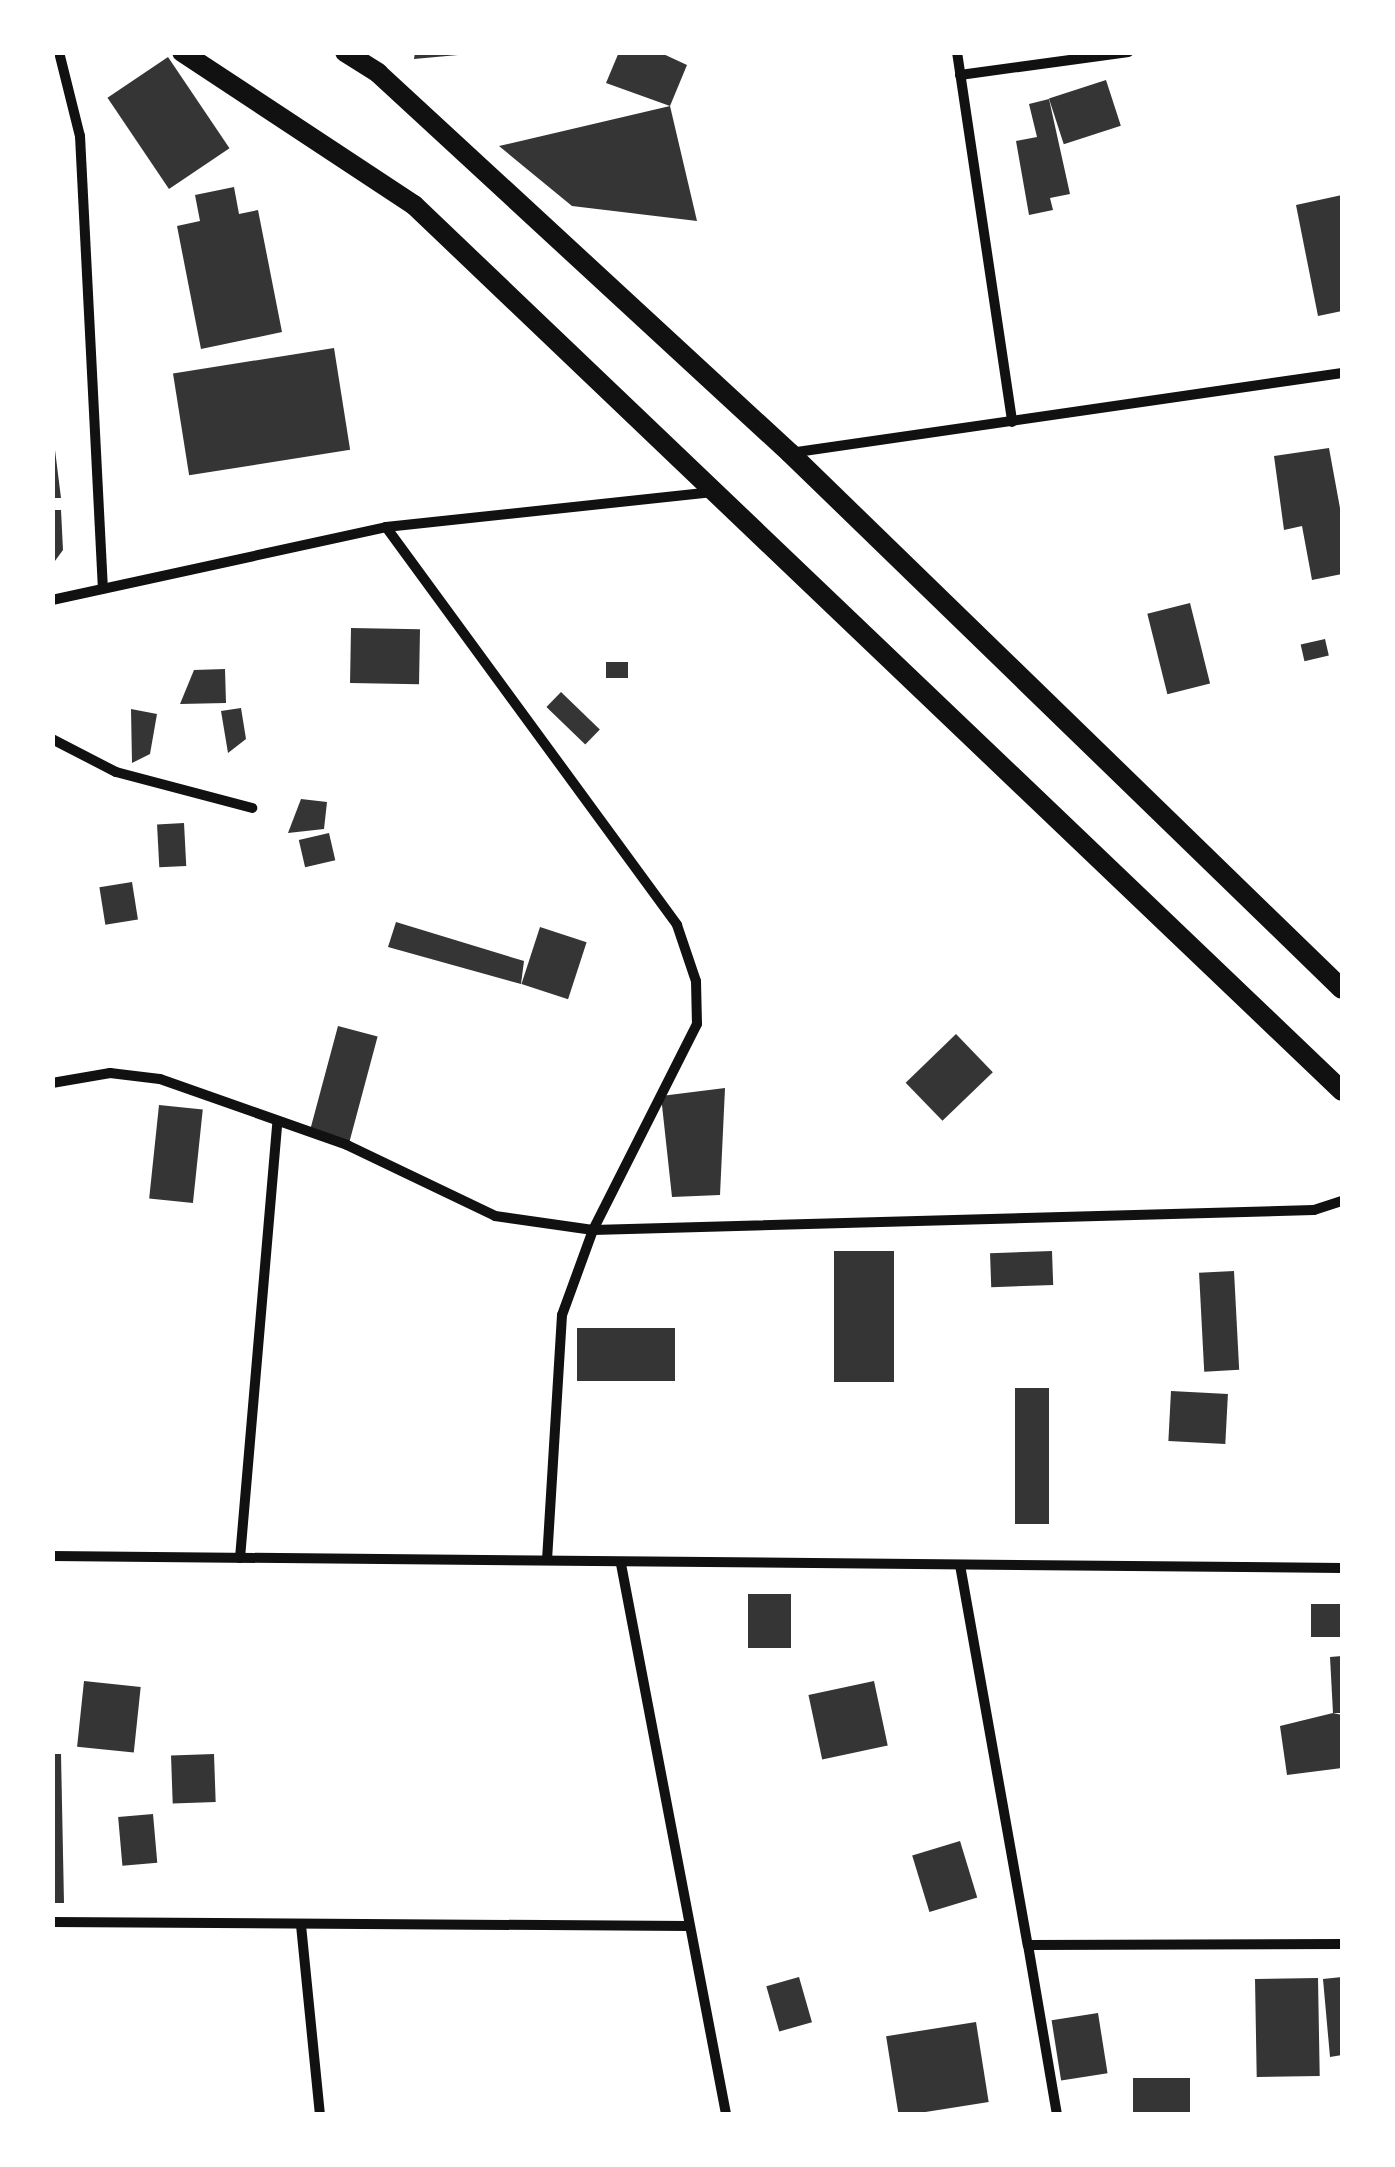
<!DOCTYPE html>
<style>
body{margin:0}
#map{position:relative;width:1395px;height:2167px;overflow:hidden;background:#fff;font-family:Ubuntu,sans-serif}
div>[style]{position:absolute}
.building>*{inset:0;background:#353535;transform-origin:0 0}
.minor>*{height:10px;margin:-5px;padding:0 5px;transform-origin:5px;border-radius:5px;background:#111}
.secondary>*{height:20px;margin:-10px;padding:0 10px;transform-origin:10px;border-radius:10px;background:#111}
span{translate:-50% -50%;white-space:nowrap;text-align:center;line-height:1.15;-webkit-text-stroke:9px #fff;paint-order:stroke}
.frame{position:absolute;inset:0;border:55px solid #fff;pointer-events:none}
</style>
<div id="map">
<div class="building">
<div style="clip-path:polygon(415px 52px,458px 52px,458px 55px,414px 59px)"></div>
<div style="clip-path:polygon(619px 52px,659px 52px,687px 65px,670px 106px,606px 83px)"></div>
<div style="left:168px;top:57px;width:110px;height:73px;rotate:56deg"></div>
<div style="left:1106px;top:80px;width:48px;height:60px;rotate:72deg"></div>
<div style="clip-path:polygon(1049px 99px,1070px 194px,1050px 198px,1053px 210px,1029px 215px,1016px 141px,1037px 137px,1029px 104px)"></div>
<div style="clip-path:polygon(670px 106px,697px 221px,572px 206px,499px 146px)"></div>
<div style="clip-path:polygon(234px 187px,239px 214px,258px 210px,282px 332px,201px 349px,177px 226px,200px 221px,195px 195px)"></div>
<div style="clip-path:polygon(1342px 195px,1342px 311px,1318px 316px,1296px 205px)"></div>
<div style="left:334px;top:348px;width:103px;height:163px;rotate:81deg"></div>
<div style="clip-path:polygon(52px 426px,61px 498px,52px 498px)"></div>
<div style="clip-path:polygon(1329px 448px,1342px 519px,1342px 574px,1312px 580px,1302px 526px,1284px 530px,1274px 456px)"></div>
<div style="clip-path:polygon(52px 510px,61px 510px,63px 550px,52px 565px)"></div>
<div style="left:1190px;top:603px;width:83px;height:44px;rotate:76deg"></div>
<div style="left:351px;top:628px;width:69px;height:55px;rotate:1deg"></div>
<div style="left:1325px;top:639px;width:17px;height:25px;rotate:77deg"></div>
<div style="left:606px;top:662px;width:22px;height:16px"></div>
<div style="clip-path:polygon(225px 669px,226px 703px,180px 704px,194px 670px)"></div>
<div style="left:561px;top:692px;width:54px;height:21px;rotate:44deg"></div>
<div style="clip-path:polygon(241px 708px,246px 739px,228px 753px,221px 711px)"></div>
<div style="clip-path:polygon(131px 709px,157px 714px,150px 754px,132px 763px)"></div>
<div style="clip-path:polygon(301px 799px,327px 802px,324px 829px,288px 833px)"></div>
<div style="left:184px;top:823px;width:43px;height:27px;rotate:87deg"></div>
<div style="left:329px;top:833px;width:28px;height:31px;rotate:77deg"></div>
<div style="left:132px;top:882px;width:38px;height:33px;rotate:81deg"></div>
<div style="clip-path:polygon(396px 922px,524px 961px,521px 984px,388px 947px)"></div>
<div style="left:540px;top:927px;width:49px;height:60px;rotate:18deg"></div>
<div style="left:338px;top:1026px;width:41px;height:109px;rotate:15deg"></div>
<div style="left:956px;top:1034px;width:53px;height:70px;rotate:46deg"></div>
<div style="clip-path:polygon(725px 1088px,720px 1195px,672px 1197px,661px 1096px)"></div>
<div style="left:159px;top:1105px;width:44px;height:94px;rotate:6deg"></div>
<div style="left:834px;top:1251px;width:60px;height:131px"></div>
<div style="left:1052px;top:1251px;width:34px;height:62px;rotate:88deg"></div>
<div style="left:1234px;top:1271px;width:99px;height:35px;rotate:87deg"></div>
<div style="left:577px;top:1328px;width:98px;height:53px"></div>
<div style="left:1015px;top:1388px;width:34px;height:136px"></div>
<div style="left:1171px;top:1391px;width:57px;height:50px;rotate:3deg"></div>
<div style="left:748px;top:1594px;width:43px;height:54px"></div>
<div style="left:1311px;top:1604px;width:31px;height:33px"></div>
<div style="clip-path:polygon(1342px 1656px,1342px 1713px,1333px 1713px,1330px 1657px)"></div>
<div style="left:84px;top:1681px;width:57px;height:66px;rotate:6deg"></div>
<div style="left:874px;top:1681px;width:66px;height:67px;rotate:78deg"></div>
<div style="clip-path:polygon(1333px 1713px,1342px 1715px,1342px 1768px,1287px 1775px,1280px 1726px)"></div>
<div style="clip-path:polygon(52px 1754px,61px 1754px,64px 1903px,52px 1903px)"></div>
<div style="left:214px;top:1754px;width:48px;height:43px;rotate:88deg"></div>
<div style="left:153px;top:1814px;width:49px;height:35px;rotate:85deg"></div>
<div style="left:960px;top:1841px;width:59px;height:50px;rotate:73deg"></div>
<div style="left:799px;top:1977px;width:47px;height:34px;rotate:74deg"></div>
<div style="clip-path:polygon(1342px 1977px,1342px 2055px,1330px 2057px,1323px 1979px)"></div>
<div style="left:1318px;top:1978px;width:98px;height:63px;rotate:89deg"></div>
<div style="left:1098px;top:2013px;width:61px;height:47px;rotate:81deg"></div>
<div style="left:976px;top:2022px;width:81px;height:91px;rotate:81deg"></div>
<div style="left:1133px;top:2078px;width:57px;height:36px"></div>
</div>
<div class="minor">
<div style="left:59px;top:52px;width:87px;rotate:76deg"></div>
<div style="left:80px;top:136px;width:453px;rotate:87.1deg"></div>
<div style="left:957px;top:52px;width:374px;rotate:81.5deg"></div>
<div style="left:960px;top:75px;width:170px;rotate:-7.8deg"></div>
<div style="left:790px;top:453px;width:558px;rotate:-8.25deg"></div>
<div style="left:386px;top:527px;width:493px;rotate:53.8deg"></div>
<div style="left:677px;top:925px;width:59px;rotate:71.3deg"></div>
<div style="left:696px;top:981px;width:43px;rotate:88.7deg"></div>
<div style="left:697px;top:1024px;width:231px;rotate:116.8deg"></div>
<div style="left:593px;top:1230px;width:90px;rotate:110deg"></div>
<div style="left:562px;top:1315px;width:243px;rotate:93.5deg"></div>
<div style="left:52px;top:600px;width:342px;rotate:-12.3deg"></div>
<div style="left:386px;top:527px;width:329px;rotate:-6.1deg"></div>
<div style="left:52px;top:739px;width:72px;rotate:27.3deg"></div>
<div style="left:116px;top:772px;width:141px;rotate:14.8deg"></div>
<div style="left:52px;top:1083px;width:59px;rotate:-9.8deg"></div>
<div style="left:110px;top:1073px;width:50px;rotate:6.8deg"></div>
<div style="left:160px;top:1079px;width:198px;rotate:19.4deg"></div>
<div style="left:347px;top:1145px;width:164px;rotate:25.6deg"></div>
<div style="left:495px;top:1216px;width:99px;rotate:8.1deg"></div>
<div style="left:593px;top:1230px;width:721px;rotate:-1.59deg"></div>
<div style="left:1314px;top:1210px;width:29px;rotate:-18deg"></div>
<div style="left:52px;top:1556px;width:1290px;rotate:0.53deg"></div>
<div style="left:240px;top:1558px;width:438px;rotate:-85.1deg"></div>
<div style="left:621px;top:1564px;width:560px;rotate:79.19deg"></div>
<div style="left:960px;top:1565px;width:386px;rotate:79.9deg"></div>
<div style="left:1028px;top:1945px;width:314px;rotate:-0.2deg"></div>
<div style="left:52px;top:1922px;width:637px;rotate:0.36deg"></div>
<div style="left:301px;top:1925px;width:190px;rotate:84.3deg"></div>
<div style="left:1028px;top:1945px;width:171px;rotate:80.3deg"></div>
</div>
<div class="secondary">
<div style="left:182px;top:52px;width:278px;rotate:33.4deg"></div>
<div style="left:414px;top:205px;width:1283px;rotate:43.67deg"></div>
<div style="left:345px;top:52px;width:39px;rotate:32deg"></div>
<div style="left:378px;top:73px;width:560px;rotate:42.69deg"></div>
<div style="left:790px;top:453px;width:769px;rotate:44.16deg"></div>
</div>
<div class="frame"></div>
</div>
